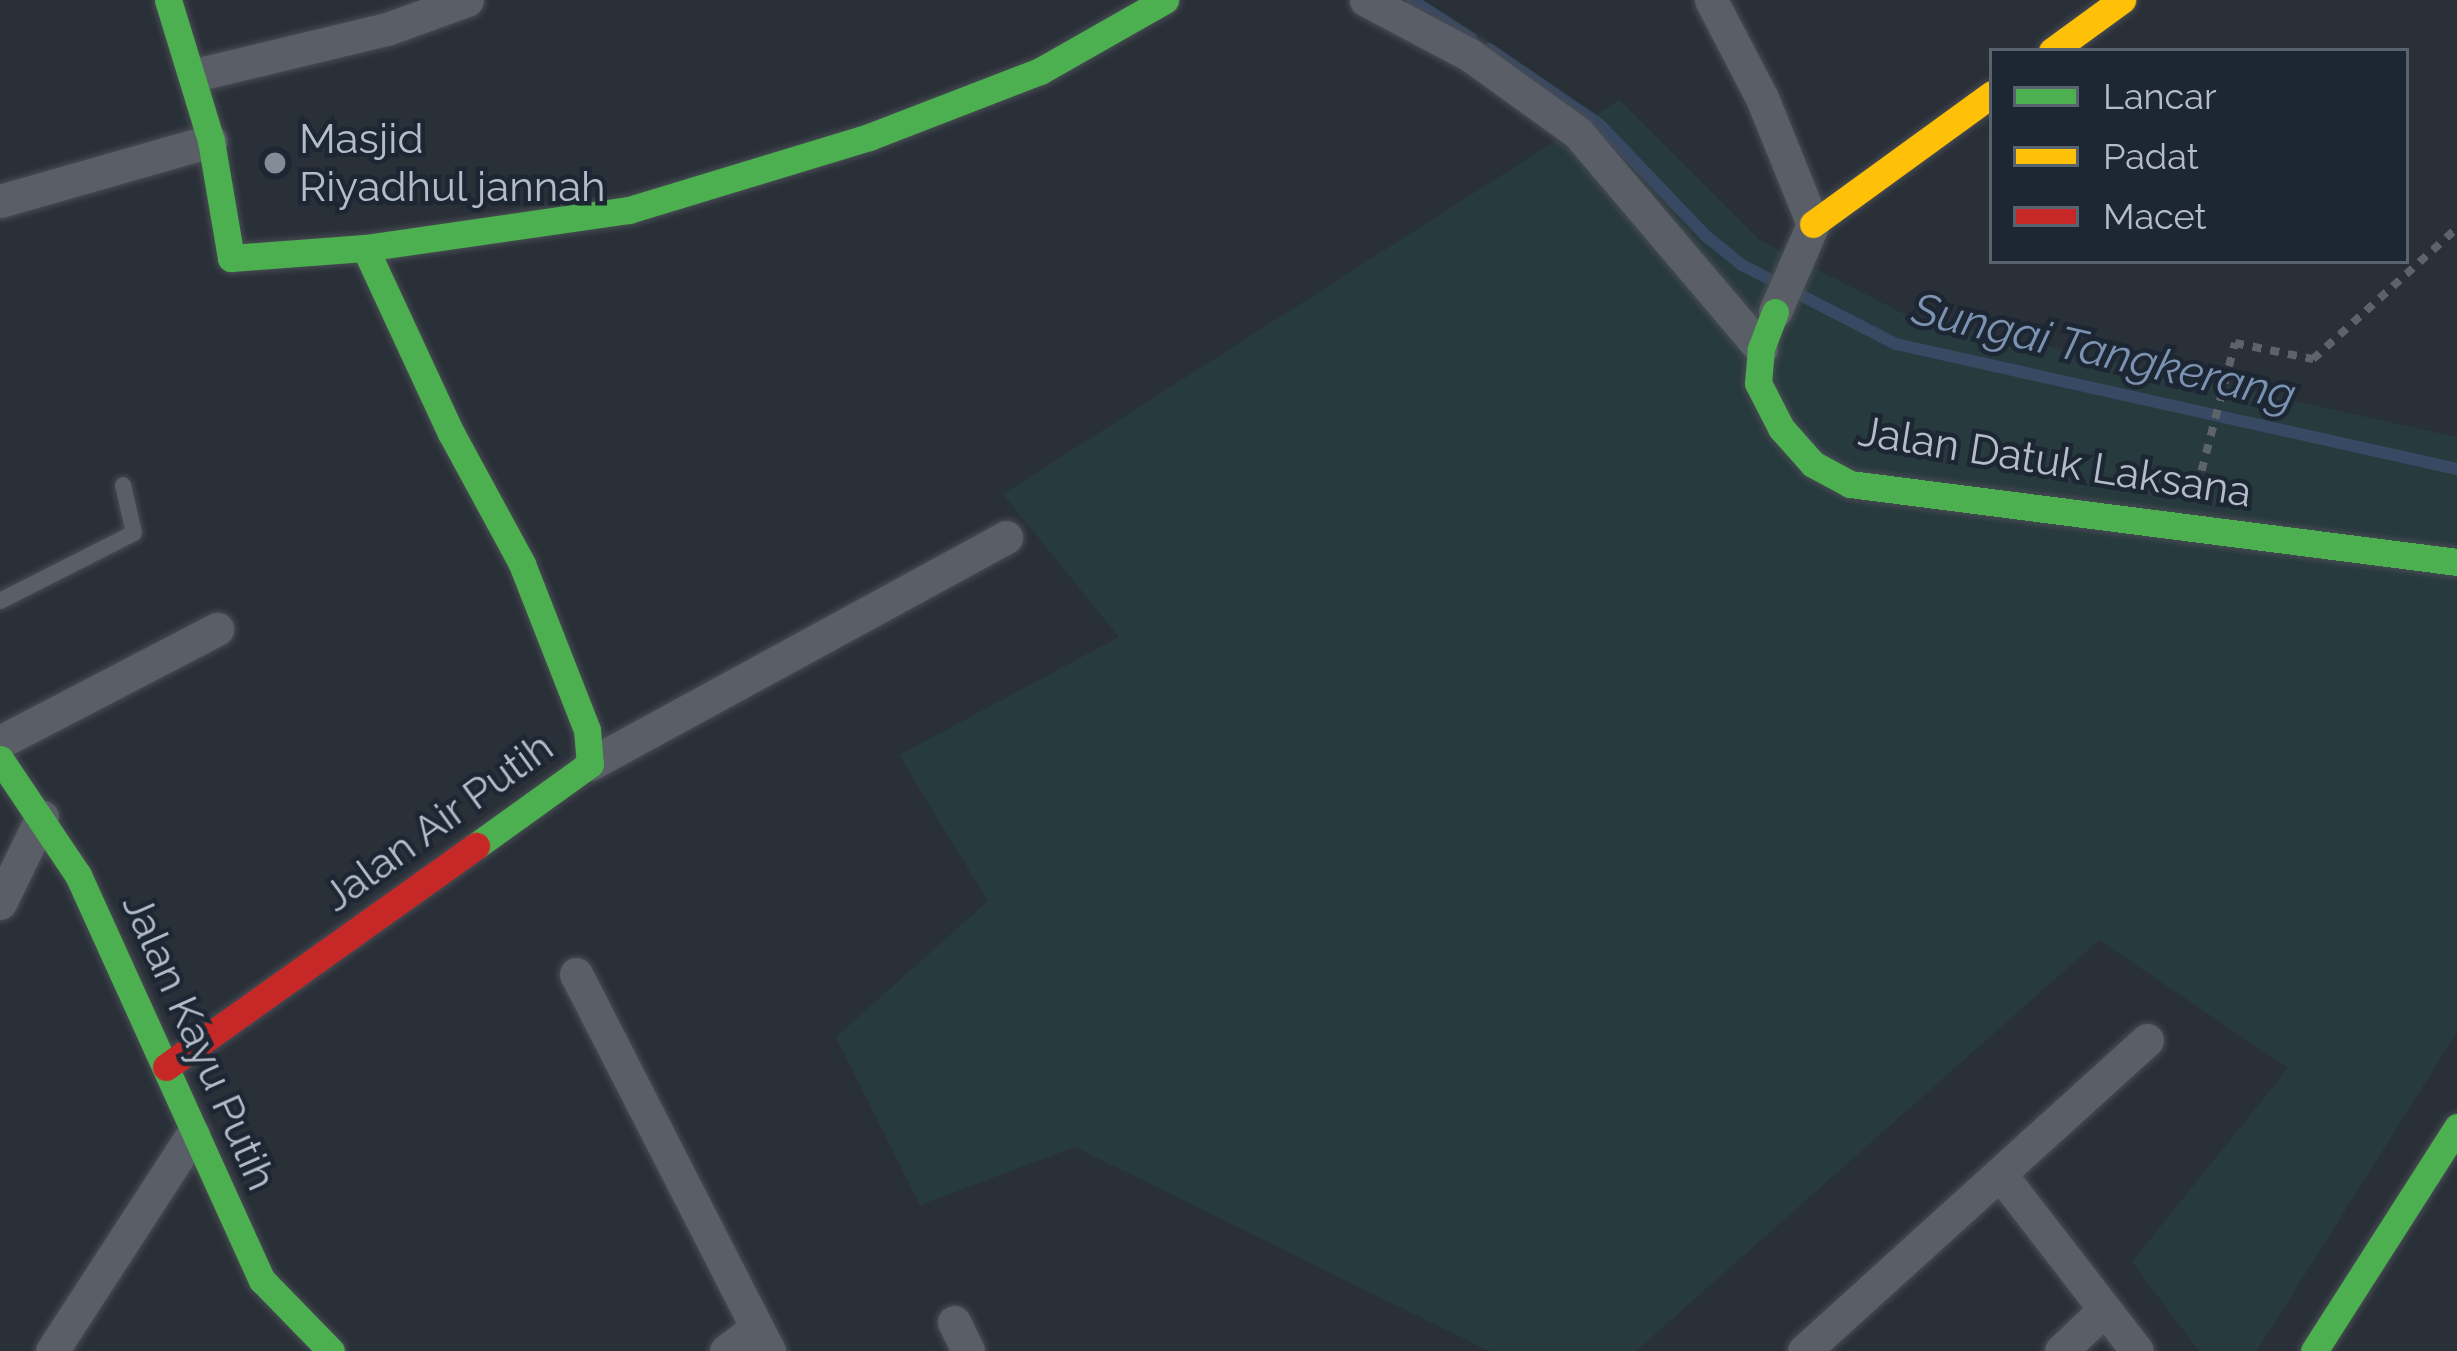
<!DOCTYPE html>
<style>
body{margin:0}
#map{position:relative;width:2457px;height:1351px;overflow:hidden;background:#2a3038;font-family:Raleway,sans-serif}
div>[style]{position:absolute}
.green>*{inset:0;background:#273a3e}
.stream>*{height:12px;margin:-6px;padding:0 6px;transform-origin:6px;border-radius:6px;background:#384963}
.path>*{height:8px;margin-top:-4px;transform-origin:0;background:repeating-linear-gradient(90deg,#5d636a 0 9px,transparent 0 18px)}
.roads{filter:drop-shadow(0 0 3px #484c53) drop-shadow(0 0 3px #484c53)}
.lane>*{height:16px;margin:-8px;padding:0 8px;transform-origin:8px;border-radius:8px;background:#5a5e66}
.street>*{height:33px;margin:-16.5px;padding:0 16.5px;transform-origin:16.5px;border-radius:16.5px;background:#5a5e66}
.fast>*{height:27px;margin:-13.5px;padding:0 13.5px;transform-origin:13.5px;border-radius:13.5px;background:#4caf50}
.slow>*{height:27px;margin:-13.5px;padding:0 13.5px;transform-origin:13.5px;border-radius:13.5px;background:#ffc107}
.jam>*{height:27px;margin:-13.5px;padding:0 13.5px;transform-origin:13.5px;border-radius:13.5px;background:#c62828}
.dots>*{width:33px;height:33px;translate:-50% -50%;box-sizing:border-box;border:6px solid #1d2633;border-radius:50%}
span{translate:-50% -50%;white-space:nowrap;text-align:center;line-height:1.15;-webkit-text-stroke:9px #1d2633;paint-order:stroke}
.poi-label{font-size:42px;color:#b4bcc9}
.left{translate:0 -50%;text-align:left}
.street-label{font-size:42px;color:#b4bcc9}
.water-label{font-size:45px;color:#7c92b1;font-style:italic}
.legend{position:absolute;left:1989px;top:48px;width:420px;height:216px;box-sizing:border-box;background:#1d2633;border:3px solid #59626f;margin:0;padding:15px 21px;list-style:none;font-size:36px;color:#b4bcc9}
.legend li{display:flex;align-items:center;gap:24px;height:60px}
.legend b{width:60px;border:3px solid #59626f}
</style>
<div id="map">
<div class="green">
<div style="clip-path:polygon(1619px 100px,1758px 239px,1906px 315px,2457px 437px,2457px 1032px,2257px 1351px,2199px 1351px,2132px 1262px,2288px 1068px,2099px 940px,1636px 1351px,1489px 1351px,1075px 1147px,920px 1205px,836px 1037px,988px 901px,899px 755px,1119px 637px,1003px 494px)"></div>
</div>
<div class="stream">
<div style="left:1412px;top:0;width:70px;rotate:32.8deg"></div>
<div style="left:1489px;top:49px;width:133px;rotate:34.3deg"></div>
<div style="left:1599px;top:124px;width:155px;rotate:46.3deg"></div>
<div style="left:1706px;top:236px;width:46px;rotate:38.9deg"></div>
<div style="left:1742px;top:265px;width:173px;rotate:27.2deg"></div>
<div style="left:1896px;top:344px;width:575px;rotate:12.56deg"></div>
</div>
<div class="path">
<div style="left:2197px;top:488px;width:150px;rotate:-75.3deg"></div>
<div style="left:2235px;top:343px;width:80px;rotate:11.6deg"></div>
<div style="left:2313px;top:359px;width:195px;rotate:-42.3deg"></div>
</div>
<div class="roads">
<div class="lane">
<div style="left:0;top:601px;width:150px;rotate:-26.9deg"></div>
<div style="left:134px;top:533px;width:49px;rotate:-102.9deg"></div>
</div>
<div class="street">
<div style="left:1366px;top:0;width:118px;rotate:27.9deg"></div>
<div style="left:1470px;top:55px;width:133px;rotate:35.8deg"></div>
<div style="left:1578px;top:133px;width:283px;rotate:49.7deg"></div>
<div style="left:1711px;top:0;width:110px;rotate:62.5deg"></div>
<div style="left:1762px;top:98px;width:136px;rotate:68deg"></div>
<div style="left:1813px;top:224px;width:96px;rotate:113.4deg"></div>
<div style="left:195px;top:75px;width:197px;rotate:-13.5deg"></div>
<div style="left:387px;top:29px;width:85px;rotate:-19.9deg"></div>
<div style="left:0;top:201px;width:219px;rotate:-15.9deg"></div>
<div style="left:0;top:742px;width:245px;rotate:-27.5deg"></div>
<div style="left:590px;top:764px;width:474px;rotate:-28.6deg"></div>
<div style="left:0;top:903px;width:96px;rotate:-64deg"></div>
<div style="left:576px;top:974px;width:398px;rotate:62.9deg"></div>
<div style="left:2001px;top:1175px;width:222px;rotate:52.3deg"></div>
<div style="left:954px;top:1322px;width:32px;rotate:64deg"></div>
<div style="left:52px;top:1351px;width:259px;rotate:-57deg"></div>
<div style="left:726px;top:1351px;width:39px;rotate:-37deg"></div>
<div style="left:757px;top:1328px;width:26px;rotate:62deg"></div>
<div style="left:1804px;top:1351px;width:463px;rotate:-42.2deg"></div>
<div style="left:2061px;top:1351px;width:59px;rotate:-43.6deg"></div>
</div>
<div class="fast">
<div style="left:168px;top:0;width:147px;rotate:73deg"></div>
<div style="left:211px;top:141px;width:119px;rotate:80.3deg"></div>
<div style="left:231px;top:258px;width:134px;rotate:-4.3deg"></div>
<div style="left:365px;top:248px;width:267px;rotate:-8.2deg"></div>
<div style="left:629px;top:210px;width:251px;rotate:-16.9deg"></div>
<div style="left:869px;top:137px;width:183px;rotate:-21.1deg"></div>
<div style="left:1040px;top:71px;width:144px;rotate:-29.6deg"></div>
<div style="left:365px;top:248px;width:204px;rotate:65.1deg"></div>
<div style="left:451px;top:433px;width:149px;rotate:61.5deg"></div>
<div style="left:522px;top:564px;width:178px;rotate:68.6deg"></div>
<div style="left:587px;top:730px;width:34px;rotate:85deg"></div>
<div style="left:590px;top:764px;width:140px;rotate:144.3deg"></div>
<div style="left:1775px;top:312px;width:40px;rotate:111deg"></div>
<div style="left:1761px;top:349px;width:34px;rotate:95deg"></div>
<div style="left:1758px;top:383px;width:51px;rotate:62.9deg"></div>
<div style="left:1781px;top:428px;width:48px;rotate:48.4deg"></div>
<div style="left:1813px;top:464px;width:42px;rotate:28.4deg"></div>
<div style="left:1850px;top:484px;width:612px;rotate:7.32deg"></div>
<div style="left:0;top:759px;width:140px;rotate:56.1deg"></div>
<div style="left:78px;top:875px;width:445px;rotate:65.6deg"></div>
<div style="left:262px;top:1280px;width:99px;rotate:45.8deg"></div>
<div style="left:2314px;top:1351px;width:266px;rotate:-57.4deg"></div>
</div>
<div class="slow">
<div style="left:2052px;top:51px;width:87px;rotate:-36.1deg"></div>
<div style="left:1813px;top:224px;width:221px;rotate:-36deg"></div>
</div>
<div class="jam">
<div style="left:166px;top:1067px;width:381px;rotate:-35.5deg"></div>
</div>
</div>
<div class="dots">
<div style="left:275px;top:163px;background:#848b96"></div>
</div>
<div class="poi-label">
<span class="left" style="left:299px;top:163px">Masjid<br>Riyadhul jannah</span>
</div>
<div class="street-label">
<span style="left:2055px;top:462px;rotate:9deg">Jalan Datuk Laksana</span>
<span style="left:438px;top:822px;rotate:-36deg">Jalan Air Putih</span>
<span style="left:199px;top:1042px;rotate:66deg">Jalan Kayu Putih</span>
</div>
<div class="water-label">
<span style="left:2104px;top:352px;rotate:13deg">Sungai Tangkerang</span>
</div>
<ul class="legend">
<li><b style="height:15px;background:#4caf50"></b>Lancar</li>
<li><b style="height:15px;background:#ffc107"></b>Padat</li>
<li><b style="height:15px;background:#c62828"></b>Macet</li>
</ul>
</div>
